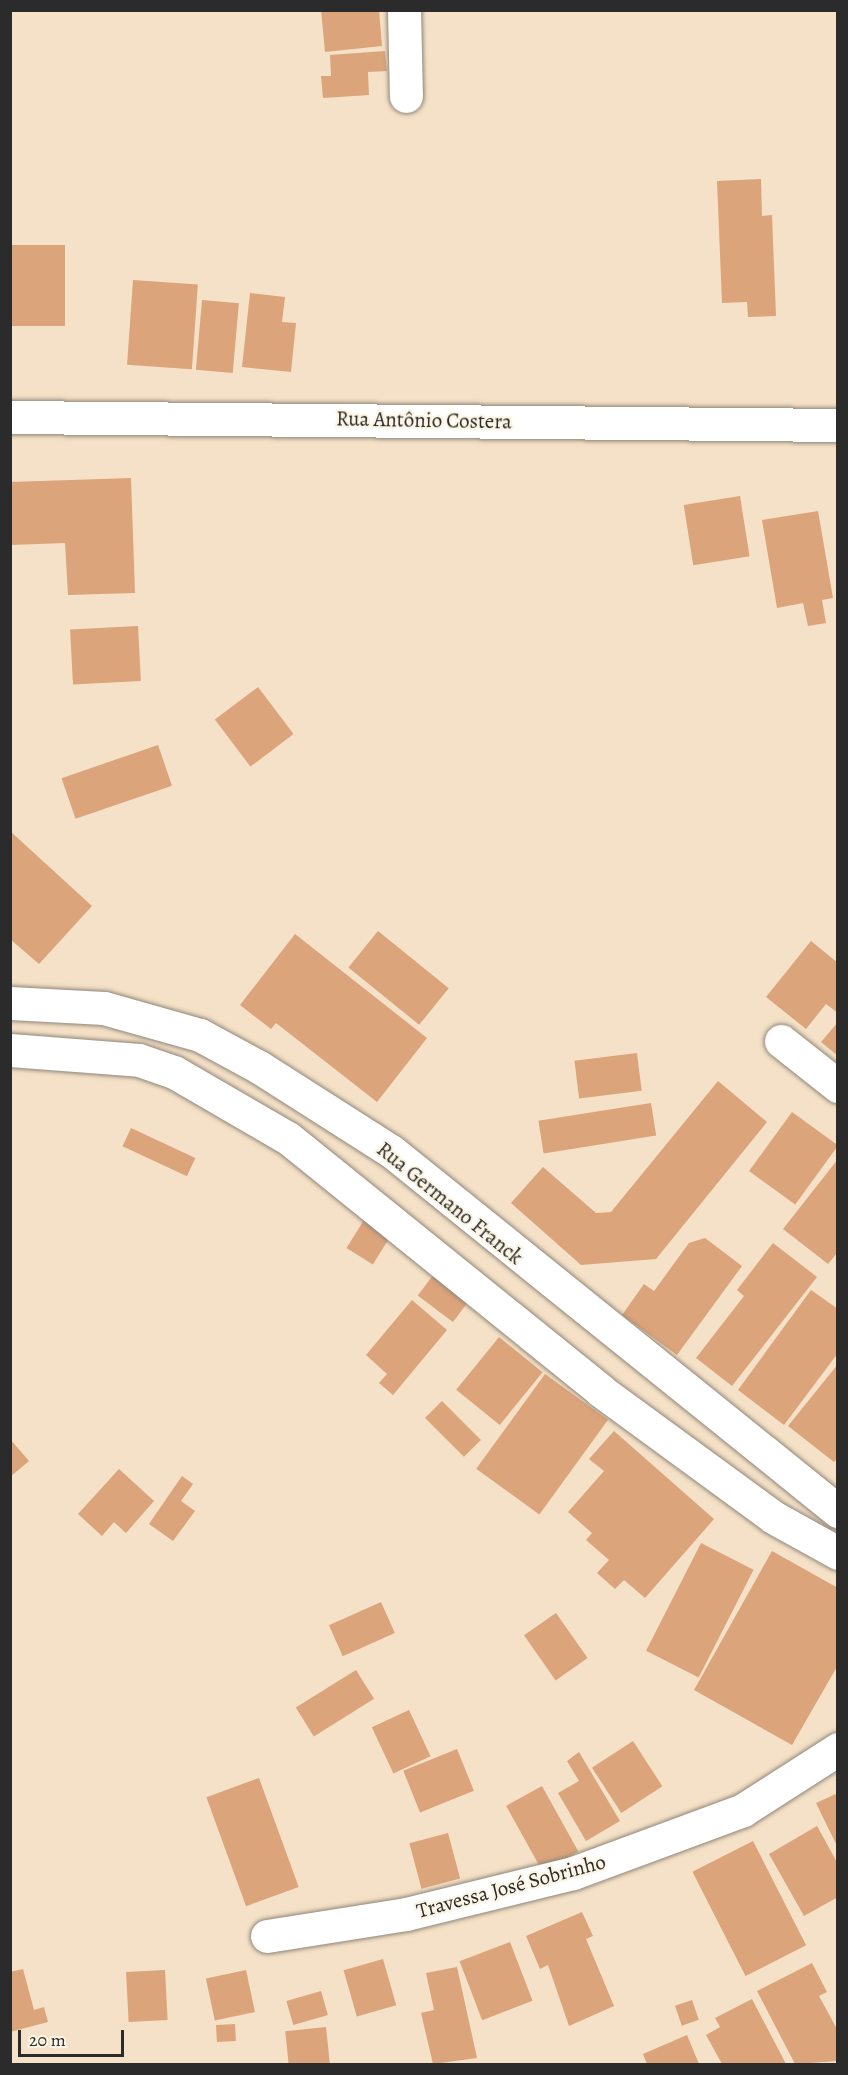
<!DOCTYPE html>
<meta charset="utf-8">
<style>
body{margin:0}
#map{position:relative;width:848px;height:2075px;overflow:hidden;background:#f5e1c7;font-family:Alegreya,serif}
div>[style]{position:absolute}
.building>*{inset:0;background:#dba47b;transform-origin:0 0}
.roads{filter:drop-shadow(0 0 2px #908679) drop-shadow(0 0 2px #908679)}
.minor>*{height:33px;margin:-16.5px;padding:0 16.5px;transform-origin:16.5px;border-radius:16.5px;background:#fff}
.secondary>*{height:33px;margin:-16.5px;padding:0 16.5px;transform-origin:16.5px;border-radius:16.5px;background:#fff}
span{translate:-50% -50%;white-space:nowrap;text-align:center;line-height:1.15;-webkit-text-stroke:4.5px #fcf5e5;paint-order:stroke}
.street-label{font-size:21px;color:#2b2b2b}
.frame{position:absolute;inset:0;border:12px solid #2b2b2b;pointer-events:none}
.scale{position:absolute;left:18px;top:2030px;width:106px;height:27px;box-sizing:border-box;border:3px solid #2b2b2b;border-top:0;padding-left:8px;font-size:18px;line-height:21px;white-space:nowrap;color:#2b2b2b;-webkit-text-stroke:4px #fcf5e5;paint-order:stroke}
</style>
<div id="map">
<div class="building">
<div style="clip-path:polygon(321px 10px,379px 10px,382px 46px,325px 52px)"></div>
<div style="clip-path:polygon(385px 51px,387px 71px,368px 72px,369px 95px,323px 98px,321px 76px,331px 76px,330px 55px)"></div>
<div style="clip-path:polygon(761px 179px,762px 216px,772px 215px,776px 316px,748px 317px,747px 302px,722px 303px,717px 181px)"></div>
<div style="left:10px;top:245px;width:55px;height:81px"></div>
<div style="left:133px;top:280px;width:65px;height:85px;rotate:4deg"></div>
<div style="clip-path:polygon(250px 293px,285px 297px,282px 322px,296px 323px,291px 372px,242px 367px)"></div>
<div style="left:202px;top:300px;width:37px;height:70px;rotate:5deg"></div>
<div style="clip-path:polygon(131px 478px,135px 593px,68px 595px,65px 543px,10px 545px,10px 482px)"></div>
<div style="left:740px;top:496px;width:61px;height:57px;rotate:81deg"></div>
<div style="clip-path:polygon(818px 511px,833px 598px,822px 600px,826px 623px,808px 626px,803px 603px,777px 608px,762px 520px)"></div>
<div style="left:138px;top:626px;width:55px;height:68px;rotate:87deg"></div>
<div style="left:258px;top:687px;width:59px;height:54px;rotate:53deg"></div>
<div style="left:158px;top:745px;width:43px;height:102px;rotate:71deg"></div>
<div style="clip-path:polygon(10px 831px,92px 906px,39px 964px,10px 939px)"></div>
<div style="left:378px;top:931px;width:91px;height:47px;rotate:39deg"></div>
<div style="clip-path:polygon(295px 934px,427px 1038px,377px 1102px,276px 1023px,271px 1029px,240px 1005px)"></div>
<div style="clip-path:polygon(811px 941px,838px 963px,838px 1013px,826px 1004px,806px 1029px,766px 997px)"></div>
<div style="clip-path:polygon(838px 1022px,838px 1056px,821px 1042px)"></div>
<div style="left:637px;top:1053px;width:38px;height:63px;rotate:83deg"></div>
<div style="clip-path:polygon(718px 1081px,767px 1122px,656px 1259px,581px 1265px,511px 1203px,543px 1167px,596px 1213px,611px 1212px)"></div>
<div style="left:651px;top:1103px;width:33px;height:114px;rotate:81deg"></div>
<div style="left:792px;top:1112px;width:57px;height:73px;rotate:36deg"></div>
<div style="left:131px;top:1128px;width:71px;height:20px;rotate:25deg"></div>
<div style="clip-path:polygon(838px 1159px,838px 1252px,828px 1264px,783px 1229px)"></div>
<div style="left:364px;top:1220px;width:31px;height:33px;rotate:32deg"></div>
<div style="clip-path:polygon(705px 1238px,742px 1266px,677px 1355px,622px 1315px,644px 1284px,654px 1291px,689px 1243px)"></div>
<div style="clip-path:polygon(773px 1243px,817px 1277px,732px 1386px,696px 1358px,744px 1296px,737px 1290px)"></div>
<div style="left:434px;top:1274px;width:44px;height:27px;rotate:37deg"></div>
<div style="clip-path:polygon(811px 1290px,838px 1309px,838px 1353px,784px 1425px,738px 1390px)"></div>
<div style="clip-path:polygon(412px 1300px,447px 1330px,393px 1395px,379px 1383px,387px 1374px,366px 1355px)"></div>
<div style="left:499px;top:1337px;width:56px;height:68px;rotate:39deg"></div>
<div style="clip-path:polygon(838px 1364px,838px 1458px,834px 1462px,788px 1426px)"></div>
<div style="left:545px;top:1374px;width:78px;height:117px;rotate:36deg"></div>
<div style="left:442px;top:1401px;width:55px;height:24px;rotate:45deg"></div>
<div style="clip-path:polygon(614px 1431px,714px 1519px,645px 1598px,624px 1580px,615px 1589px,597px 1573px,609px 1560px,586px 1540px,592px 1533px,568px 1512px,604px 1471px,589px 1459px)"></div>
<div style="clip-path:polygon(10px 1439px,29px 1461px,10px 1477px)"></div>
<div style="clip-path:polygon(119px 1469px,154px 1501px,126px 1533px,114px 1522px,102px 1536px,78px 1514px)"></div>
<div style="clip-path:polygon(182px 1476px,193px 1484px,181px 1501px,195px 1511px,173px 1541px,149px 1524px)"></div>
<div style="left:701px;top:1543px;width:59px;height:121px;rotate:27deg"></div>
<div style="clip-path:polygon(772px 1551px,838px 1588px,838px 1665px,792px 1745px,694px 1690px)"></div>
<div style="left:381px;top:1602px;width:34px;height:57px;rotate:66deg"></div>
<div style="left:556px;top:1613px;width:55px;height:39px;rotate:55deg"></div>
<div style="left:356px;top:1670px;width:34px;height:71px;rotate:58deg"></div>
<div style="left:409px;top:1710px;width:51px;height:41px;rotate:65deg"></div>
<div style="left:633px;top:1741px;width:54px;height:49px;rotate:57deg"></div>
<div style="left:457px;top:1749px;width:45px;height:58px;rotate:68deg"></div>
<div style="clip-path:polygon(579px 1752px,620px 1821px,586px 1841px,558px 1793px,579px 1781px,567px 1761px)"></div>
<div style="left:259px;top:1778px;width:116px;height:56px;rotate:70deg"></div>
<div style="left:542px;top:1786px;width:75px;height:41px;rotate:61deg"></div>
<div style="clip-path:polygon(838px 1793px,838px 1848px,816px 1803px)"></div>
<div style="clip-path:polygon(817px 1826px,838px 1864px,838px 1897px,804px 1916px,769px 1854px)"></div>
<div style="left:448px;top:1833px;width:47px;height:40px;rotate:75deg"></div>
<div style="left:753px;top:1841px;width:117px;height:68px;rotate:63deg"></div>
<div style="clip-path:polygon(582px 1912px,593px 1936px,586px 1939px,614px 2006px,569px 2026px,548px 1965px,540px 1969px,526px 1936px)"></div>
<div style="left:510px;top:1942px;width:63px;height:54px;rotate:69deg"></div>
<div style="left:383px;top:1959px;width:48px;height:41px;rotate:74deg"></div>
<div style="clip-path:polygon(812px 1963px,827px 1992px,819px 1996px,838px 2031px,838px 2061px,795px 2064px,757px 1991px)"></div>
<div style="clip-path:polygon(457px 1967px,477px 2058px,433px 2064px,421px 2013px,434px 2010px,426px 1973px)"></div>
<div style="clip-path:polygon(23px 1969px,34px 2010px,44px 2007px,48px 2022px,10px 2032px,10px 1972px)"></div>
<div style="left:165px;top:1970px;width:50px;height:39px;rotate:87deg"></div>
<div style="left:246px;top:1970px;width:43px;height:41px;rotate:78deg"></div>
<div style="left:321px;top:1991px;width:25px;height:36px;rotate:74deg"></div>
<div style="clip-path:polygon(752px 1999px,786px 2064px,722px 2064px,706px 2035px,720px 2027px,715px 2018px)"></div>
<div style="left:692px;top:2000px;width:21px;height:18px;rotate:71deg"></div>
<div style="left:235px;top:2024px;width:17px;height:19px;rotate:87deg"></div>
<div style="left:326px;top:2027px;width:37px;height:41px;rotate:84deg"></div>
<div style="clip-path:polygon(687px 2035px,699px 2064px,647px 2064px,643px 2054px)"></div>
</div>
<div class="roads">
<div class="minor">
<div style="left:404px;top:10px;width:86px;rotate:88.7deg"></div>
<div style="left:10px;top:417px;width:828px;rotate:0.55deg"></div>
<div style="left:781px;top:1041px;width:73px;rotate:38.3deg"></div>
<div style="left:267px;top:1936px;width:141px;rotate:-9deg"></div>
<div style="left:406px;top:1914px;width:172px;rotate:-13.8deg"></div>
<div style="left:573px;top:1873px;width:181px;rotate:-20.3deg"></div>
<div style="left:743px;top:1810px;width:113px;rotate:-32.7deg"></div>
</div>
<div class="secondary">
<div style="left:10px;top:1003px;width:94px;rotate:3deg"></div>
<div style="left:104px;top:1008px;width:100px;rotate:15.7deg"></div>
<div style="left:200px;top:1035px;width:67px;rotate:28.5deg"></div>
<div style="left:259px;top:1067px;width:156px;rotate:32.5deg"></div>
<div style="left:391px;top:1151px;width:574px;rotate:38.85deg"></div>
<div style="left:10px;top:1050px;width:129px;rotate:4.4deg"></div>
<div style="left:139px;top:1060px;width:37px;rotate:19deg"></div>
<div style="left:174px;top:1072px;width:132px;rotate:30.1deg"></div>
<div style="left:288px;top:1138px;width:402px;rotate:38.9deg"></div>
<div style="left:601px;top:1391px;width:213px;rotate:36.2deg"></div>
<div style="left:773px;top:1517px;width:74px;rotate:29deg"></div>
</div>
</div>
<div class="street-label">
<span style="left:424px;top:420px;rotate:1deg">Rua Antônio Costera</span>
<span style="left:450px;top:1203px;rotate:39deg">Rua Germano Franck</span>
<span style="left:511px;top:1886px;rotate:-15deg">Travessa José Sobrinho</span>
</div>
<div class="frame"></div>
<div class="scale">20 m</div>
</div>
